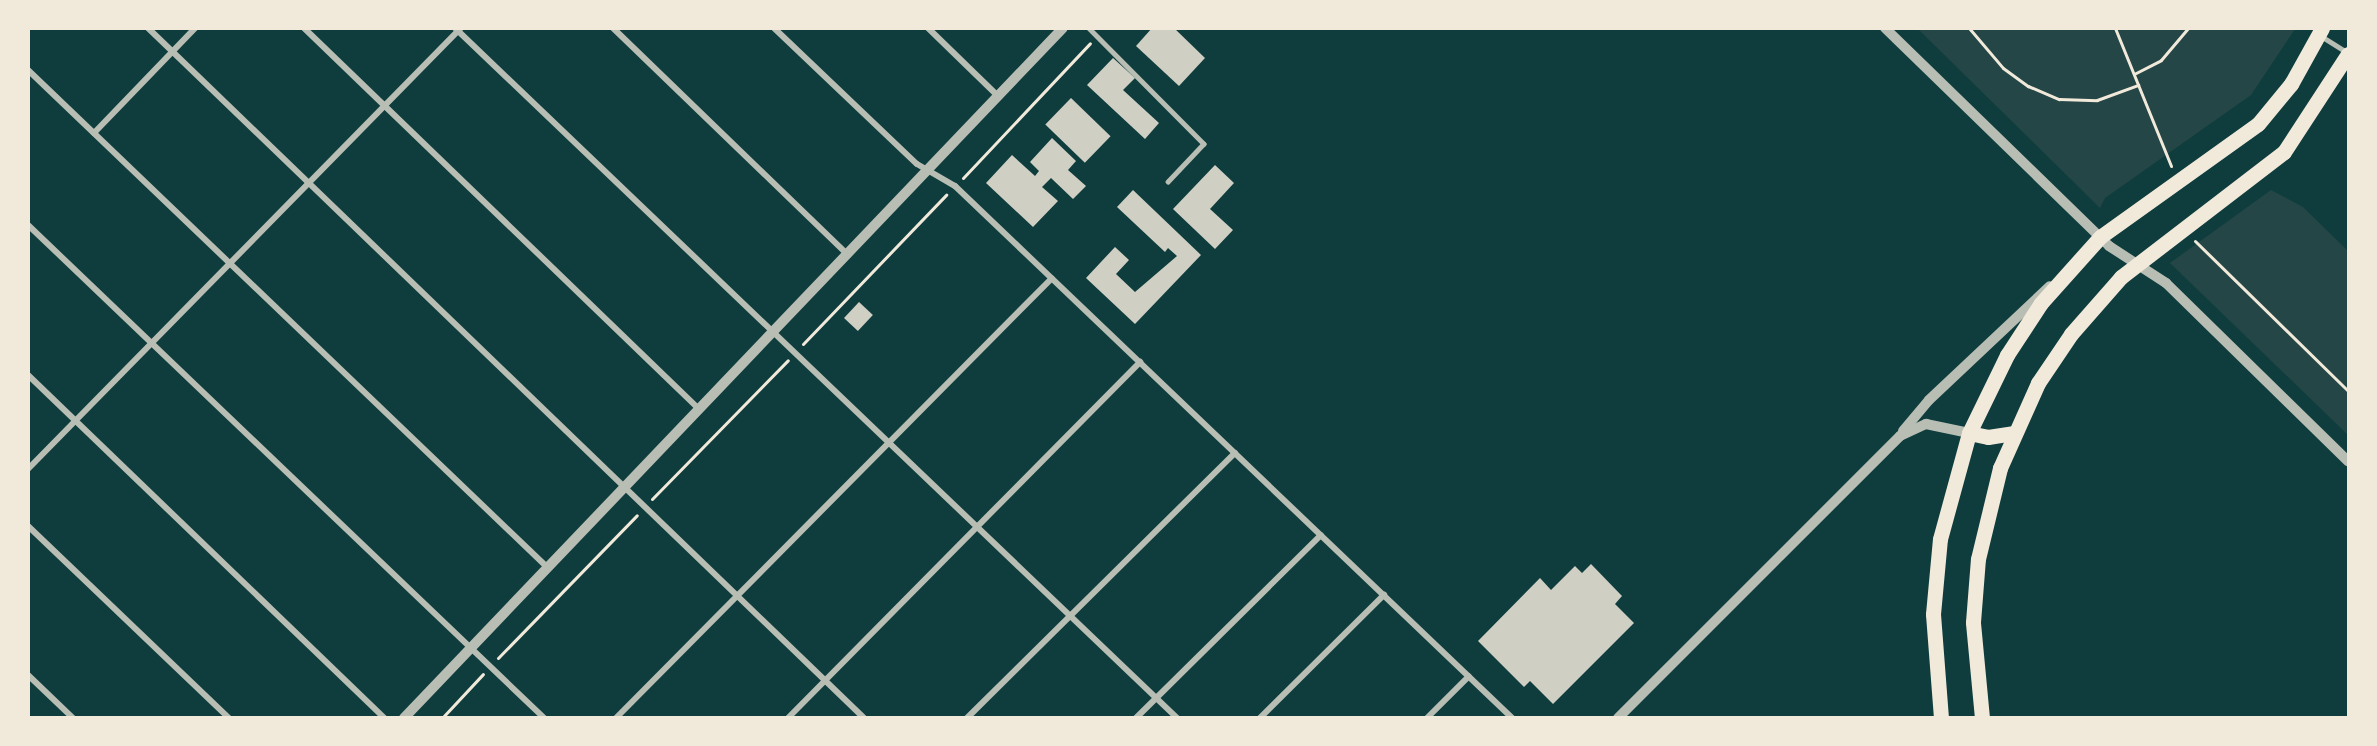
<!DOCTYPE html>
<style>
body{margin:0}
#map{position:relative;width:2377px;height:746px;overflow:hidden;background:#0f3d3e;font-family:"IBM Plex Serif",serif}
div>[style]{position:absolute}
.green>*{inset:0;background:#244646}
.building>*{inset:0;background:#cfcfc3;transform-origin:0 0}
.path>*{height:3px;margin:-1.5px;padding:0 1.5px;transform-origin:1.5px;border-radius:1.5px;background:#f1e9da}
.service>*{height:4.5px;margin:-2.25px;padding:0 2.25px;transform-origin:2.25px;border-radius:2.25px;background:#b8beb3}
.minor>*{height:6px;margin:-3px;padding:0 3px;transform-origin:3px;border-radius:3px;background:#b8beb3}
.tertiary>*{height:10px;margin:-5px;padding:0 5px;transform-origin:5px;border-radius:5px;background:#b8beb3}
.primary>*{height:15px;margin:-7.5px;padding:0 7.5px;transform-origin:7.5px;border-radius:7.5px;background:#f1e9da}
span{translate:-50% -50%;white-space:nowrap;text-align:center;line-height:1.15;-webkit-text-stroke:6px #f1e9da;paint-order:stroke}
.frame{position:absolute;inset:0;border:30px solid #f1e9da;pointer-events:none}
</style>
<div id="map">
<div class="green">
<div style="clip-path:polygon(1918px 29px,2295px 29px,2251px 95px,2105px 198px,2100px 208px)"></div>
<div style="clip-path:polygon(2271px 190px,2303px 207px,2348px 251px,2348px 435px,2170px 263px)"></div>
</div>
<div class="building">
<div style="clip-path:polygon(1152px 28px,1174px 28px,1205px 58px,1179px 86px,1136px 46px)"></div>
<div style="clip-path:polygon(1113px 58px,1135px 78px,1123px 90px,1159px 123px,1145px 139px,1087px 85px)"></div>
<div style="left:1071px;top:98px;width:55px;height:37px;rotate:44deg"></div>
<div style="clip-path:polygon(1052px 138px,1076px 161px,1068px 170px,1086px 186px,1073px 199px,1051px 178px,1042px 187px,1058px 201px,1033px 227px,986px 183px,1012px 155px,1035px 176px,1039px 171px,1030px 162px)"></div>
<div style="clip-path:polygon(1215px 165px,1234px 183px,1210px 209px,1233px 230px,1215px 249px,1173px 209px)"></div>
<div style="clip-path:polygon(1133px 190px,1201px 255px,1135px 324px,1086px 278px,1115px 247px,1129px 260px,1116px 274px,1135px 292px,1177px 256px,1168px 248px,1165px 252px,1117px 207px)"></div>
<div style="left:859px;top:302px;width:19px;height:22px;rotate:43deg"></div>
<div style="clip-path:polygon(1591px 564px,1622px 596px,1615px 604px,1634px 623px,1553px 704px,1530px 681px,1524px 687px,1478px 641px,1540px 578px,1551px 590px,1575px 566px,1582px 573px)"></div>
</div>
<div class="path">
<div style="left:1969px;top:28px;width:52px;rotate:49.6deg"></div>
<div style="left:2003px;top:68px;width:31px;rotate:36deg"></div>
<div style="left:2028px;top:86px;width:34px;rotate:23deg"></div>
<div style="left:2059px;top:99px;width:38px;rotate:2deg"></div>
<div style="left:2097px;top:100px;width:44px;rotate:-20.1deg"></div>
<div style="left:2115px;top:28px;width:149px;rotate:67.9deg"></div>
<div style="left:2134px;top:74px;width:30px;rotate:-27deg"></div>
<div style="left:2161px;top:60px;width:42px;rotate:-49.8deg"></div>
<div style="left:963px;top:178px;width:185px;rotate:-46.7deg"></div>
<div style="left:2195px;top:241px;width:214px;rotate:44.4deg"></div>
<div style="left:803px;top:344px;width:207px;rotate:-46.2deg"></div>
<div style="left:652px;top:499px;width:194px;rotate:-45.6deg"></div>
<div style="left:498px;top:658px;width:199px;rotate:-45.8deg"></div>
<div style="left:442px;top:718px;width:60px;rotate:-47deg"></div>
</div>
<div class="service">
<div style="left:1089px;top:28px;width:163px;rotate:45.2deg"></div>
<div style="left:1204px;top:144px;width:52px;rotate:133.5deg"></div>
<div style="left:2321px;top:36px;width:31px;rotate:32deg"></div>
</div>
<div class="minor">
<div style="left:148px;top:28px;width:994px;rotate:43.94deg"></div>
<div style="left:304px;top:28px;width:550px;rotate:43.97deg"></div>
<div style="left:455px;top:28px;width:999px;rotate:43.7deg"></div>
<div style="left:613px;top:28px;width:327px;rotate:44deg"></div>
<div style="left:774px;top:28px;width:197px;rotate:43.6deg"></div>
<div style="left:917px;top:164px;width:44px;rotate:30.1deg"></div>
<div style="left:955px;top:186px;width:770px;rotate:43.68deg"></div>
<div style="left:928px;top:28px;width:99px;rotate:44.2deg"></div>
<div style="left:28px;top:70px;width:720px;rotate:43.76deg"></div>
<div style="left:94px;top:133px;width:146px;rotate:-46.1deg"></div>
<div style="left:28px;top:225px;width:714px;rotate:43.69deg"></div>
<div style="left:28px;top:375px;width:494px;rotate:43.9deg"></div>
<div style="left:28px;top:469px;width:617px;rotate:-45.53deg"></div>
<div style="left:28px;top:526px;width:278px;rotate:43.7deg"></div>
<div style="left:28px;top:675px;width:62px;rotate:43.7deg"></div>
<div style="left:616px;top:718px;width:619px;rotate:-45.26deg"></div>
<div style="left:788px;top:718px;width:501px;rotate:-45.32deg"></div>
<div style="left:967px;top:718px;width:377px;rotate:-44.7deg"></div>
<div style="left:1136px;top:718px;width:260px;rotate:-44.7deg"></div>
<div style="left:1260px;top:718px;width:175px;rotate:-44.8deg"></div>
<div style="left:1427px;top:718px;width:59px;rotate:-45deg"></div>
</div>
<div class="tertiary">
<div style="left:1885px;top:28px;width:313px;rotate:44.2deg"></div>
<div style="left:2109px;top:246px;width:68px;rotate:33deg"></div>
<div style="left:2166px;top:283px;width:255px;rotate:44.4deg"></div>
<div style="left:1903px;top:431px;width:40px;rotate:-50deg"></div>
<div style="left:1929px;top:400px;width:166px;rotate:-43.3deg"></div>
<div style="left:404px;top:718px;width:954px;rotate:-46.32deg"></div>
<div style="left:1618px;top:718px;width:399px;rotate:-45deg"></div>
<div style="left:1900px;top:436px;width:29px;rotate:-25deg"></div>
<div style="left:1926px;top:424px;width:44px;rotate:11.8deg"></div>
</div>
<div class="primary">
<div style="left:1969px;top:433px;width:19px;rotate:12deg"></div>
<div style="left:1988px;top:437px;width:25px;rotate:-9deg"></div>
<div style="left:1941px;top:718px;width:104px;rotate:-94.4deg"></div>
<div style="left:1933px;top:614px;width:75px;rotate:-84.7deg"></div>
<div style="left:1940px;top:539px;width:110px;rotate:-74.7deg"></div>
<div style="left:1969px;top:433px;width:87px;rotate:-64deg"></div>
<div style="left:2007px;top:355px;width:62px;rotate:-56.8deg"></div>
<div style="left:2041px;top:303px;width:89px;rotate:-48.2deg"></div>
<div style="left:2100px;top:237px;width:194px;rotate:-35.6deg"></div>
<div style="left:2258px;top:124px;width:52px;rotate:-50.5deg"></div>
<div style="left:2291px;top:84px;width:64px;rotate:-61deg"></div>
<div style="left:1982px;top:718px;width:96px;rotate:-95.4deg"></div>
<div style="left:1973px;top:622px;width:63px;rotate:-85.5deg"></div>
<div style="left:1978px;top:559px;width:94px;rotate:-76.4deg"></div>
<div style="left:2000px;top:468px;width:93px;rotate:-65.9deg"></div>
<div style="left:2038px;top:383px;width:59px;rotate:-56deg"></div>
<div style="left:2071px;top:334px;width:76px;rotate:-48.7deg"></div>
<div style="left:2121px;top:277px;width:205px;rotate:-37.5deg"></div>
<div style="left:2284px;top:152px;width:117px;rotate:-56.9deg"></div>
</div>
<div class="frame"></div>
</div>
